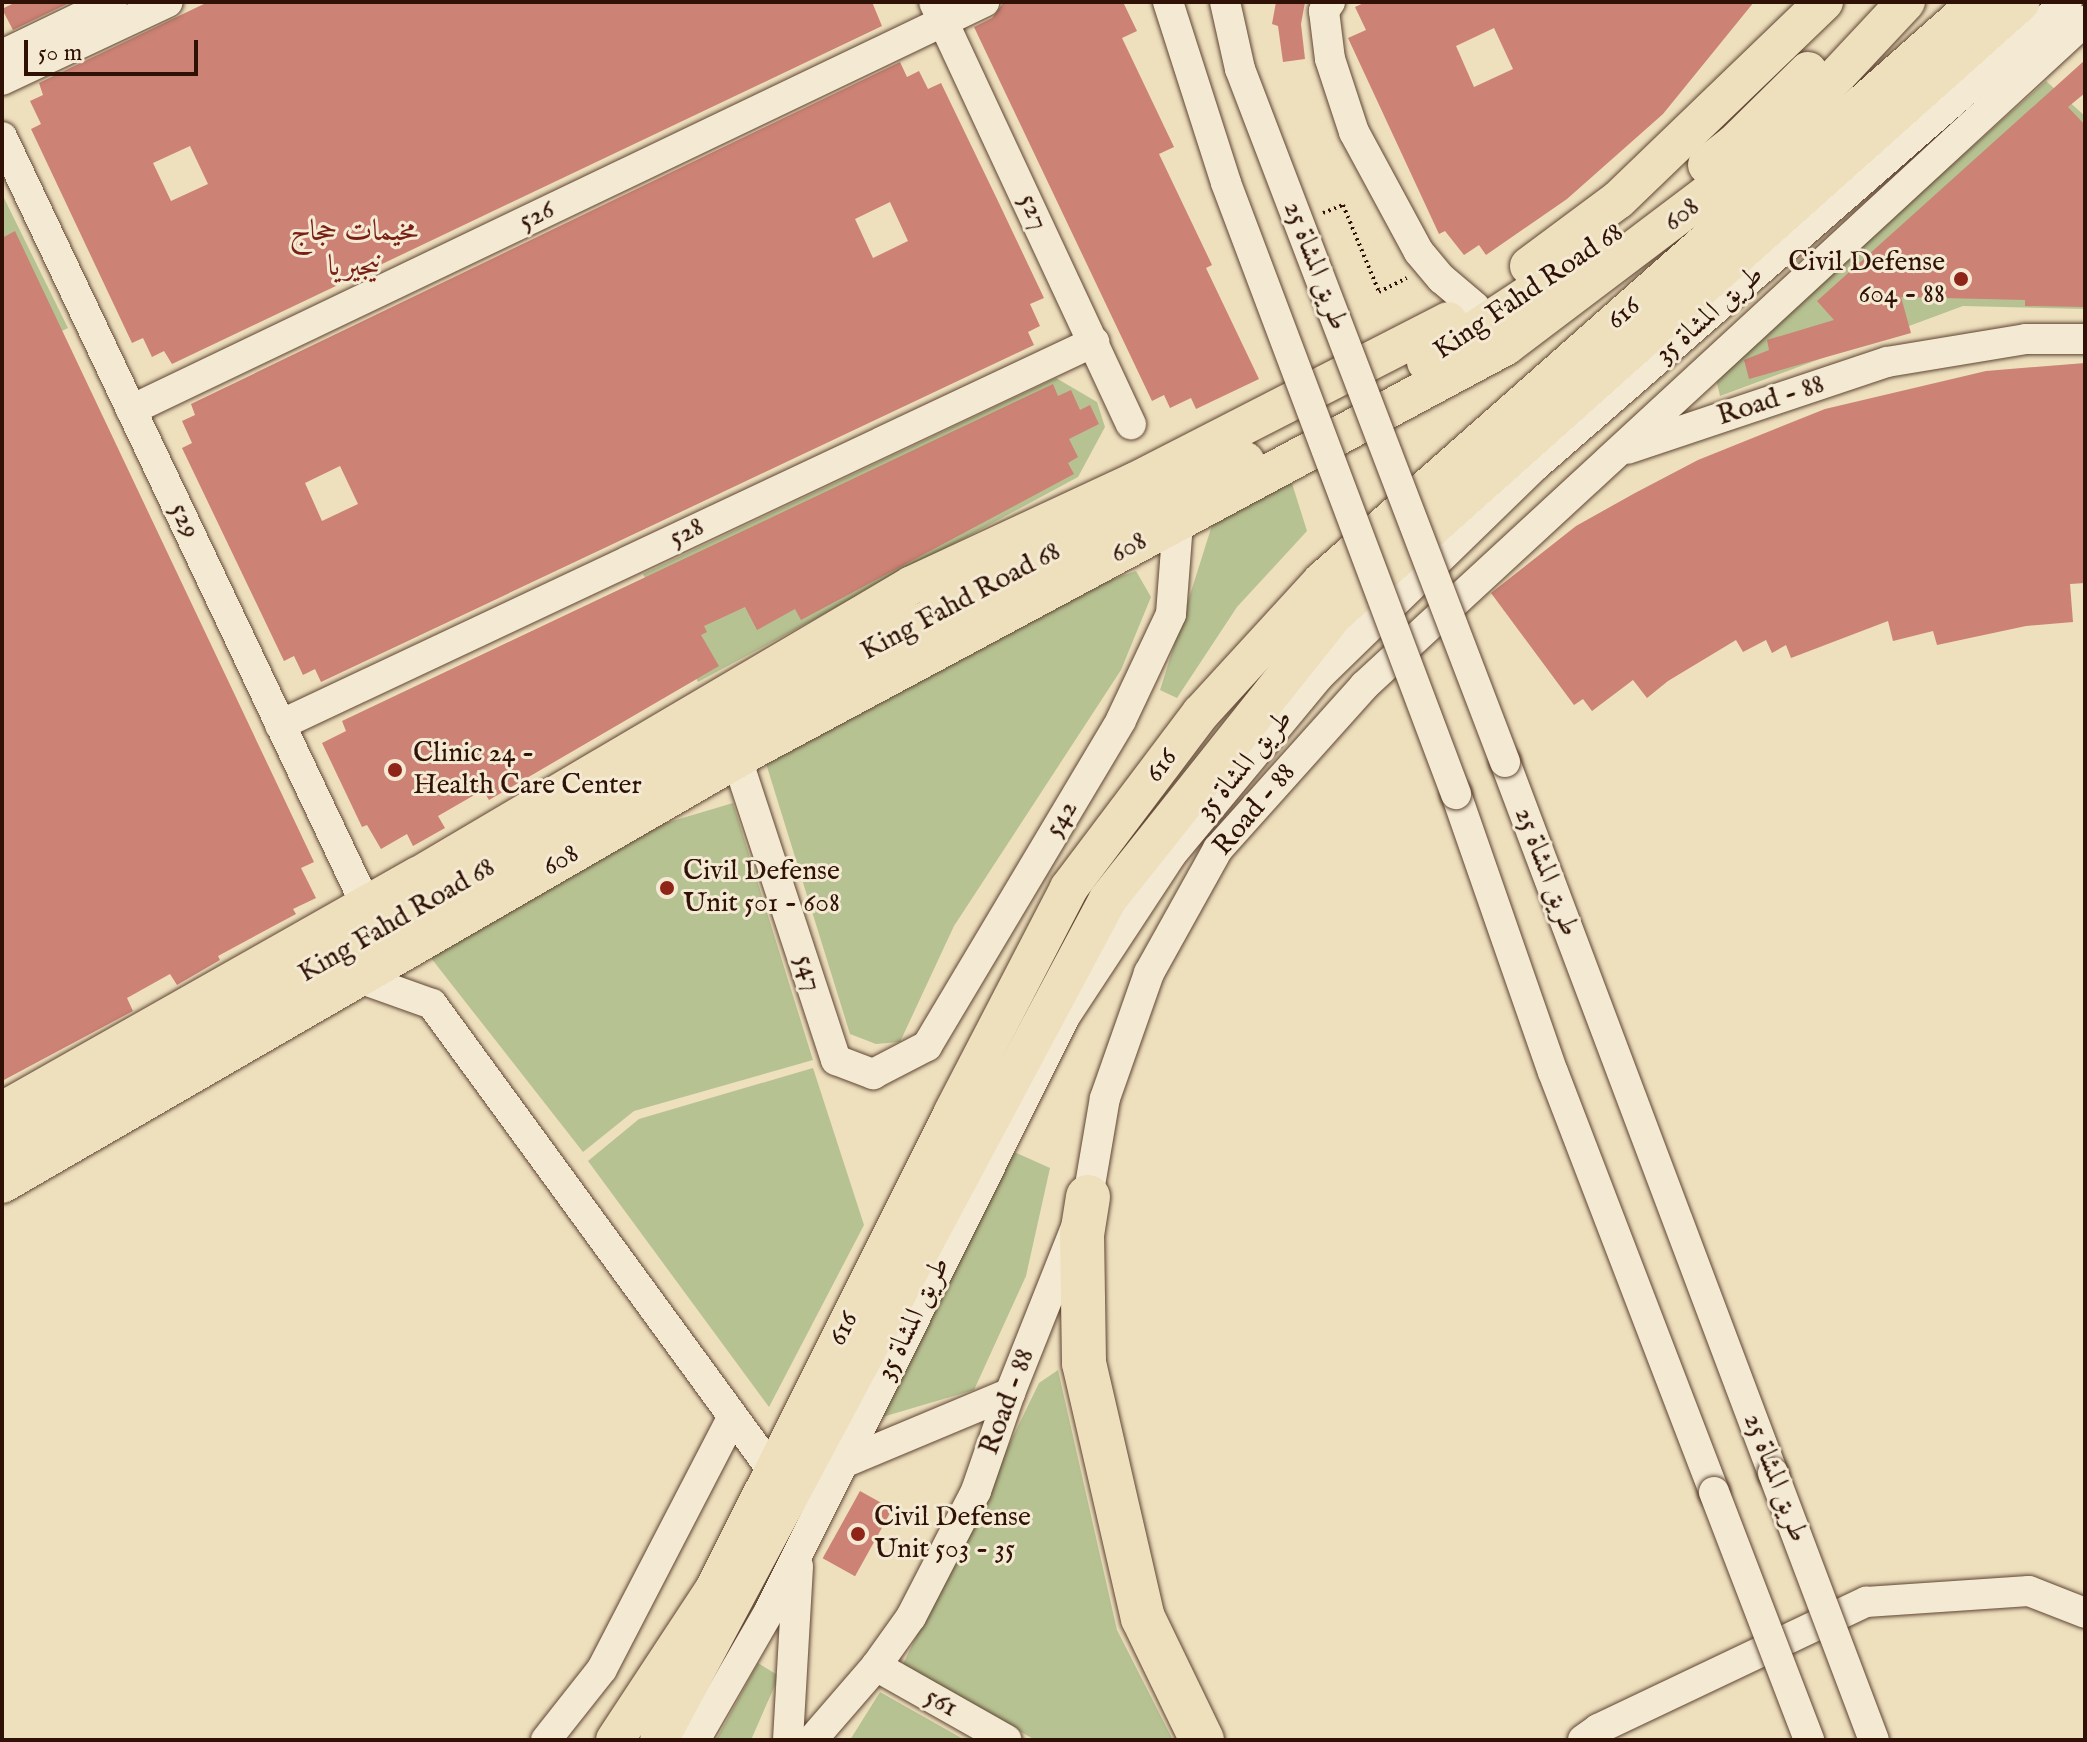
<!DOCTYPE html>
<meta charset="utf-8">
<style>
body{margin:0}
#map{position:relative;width:2087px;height:1742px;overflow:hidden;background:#eedfbd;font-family:"IM FELL English",Amiri,serif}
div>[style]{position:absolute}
.green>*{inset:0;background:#b7c292}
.building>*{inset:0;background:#cc8275;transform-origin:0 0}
.path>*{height:4px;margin-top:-2px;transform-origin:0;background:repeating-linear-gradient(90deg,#2f1205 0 2px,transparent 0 6px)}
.roads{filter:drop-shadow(0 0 2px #5f4533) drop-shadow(0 0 2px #5f4533)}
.minor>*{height:30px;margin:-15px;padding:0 15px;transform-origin:15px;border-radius:15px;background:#f4ead4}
.major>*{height:38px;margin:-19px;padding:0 19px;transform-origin:19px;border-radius:19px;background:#eedfbd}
.highway>*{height:44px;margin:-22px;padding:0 22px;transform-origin:22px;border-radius:22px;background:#eedfbd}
.bridges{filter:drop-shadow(0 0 2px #5f4533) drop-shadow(0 0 2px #5f4533)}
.minor-bridge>*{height:30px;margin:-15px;padding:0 15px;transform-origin:15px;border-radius:15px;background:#f4ead4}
.dots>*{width:22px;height:22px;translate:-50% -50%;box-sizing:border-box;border:4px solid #f4ead4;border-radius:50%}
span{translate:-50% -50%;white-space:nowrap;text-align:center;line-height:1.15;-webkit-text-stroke:6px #f4ead4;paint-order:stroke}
.street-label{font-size:28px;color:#2f1205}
.poi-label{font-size:28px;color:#2f1205}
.right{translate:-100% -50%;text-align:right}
.left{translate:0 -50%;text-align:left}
.neighbourhood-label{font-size:30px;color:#7a1f14}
.frame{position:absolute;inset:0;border:4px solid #2f1205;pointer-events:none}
.scale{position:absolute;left:24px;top:40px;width:174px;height:36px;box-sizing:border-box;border:4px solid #2f1205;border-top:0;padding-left:10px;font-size:24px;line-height:28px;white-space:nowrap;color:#2f1205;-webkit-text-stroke:6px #f4ead4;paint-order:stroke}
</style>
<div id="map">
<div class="green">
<div style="clip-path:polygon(2046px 81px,2085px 116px,2085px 309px,1963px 306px,1720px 396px,1715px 375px)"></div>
<div style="clip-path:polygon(2px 194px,68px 328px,2px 360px)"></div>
<div style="clip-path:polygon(1056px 378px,1097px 402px,1105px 427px,1078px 477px,698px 682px,643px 574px)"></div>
<div style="clip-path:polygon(1290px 477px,1307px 531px,1237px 607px,1177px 698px,1160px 690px,1213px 522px)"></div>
<div style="clip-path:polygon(1136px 571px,1151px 597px,1121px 670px,954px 926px,900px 1042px,876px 1044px,850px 1034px,764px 757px,1079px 591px)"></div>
<div style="clip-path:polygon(733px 803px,813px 1060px,634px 1111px,583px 1152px,431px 958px,502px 907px,659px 825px)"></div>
<div style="clip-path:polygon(813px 1068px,864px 1225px,769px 1407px,588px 1161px,639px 1119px)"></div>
<div style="clip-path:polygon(1012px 1151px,1050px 1168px,1026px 1276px,974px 1390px,879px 1418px)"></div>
<div style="clip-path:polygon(1058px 1370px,1117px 1630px,1173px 1740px,1035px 1740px,903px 1664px,1039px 1383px)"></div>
<div style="clip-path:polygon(758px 1663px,779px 1676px,751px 1740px,716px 1740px)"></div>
<div style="clip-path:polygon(880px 1692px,965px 1740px,850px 1740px)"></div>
</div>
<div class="building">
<div style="clip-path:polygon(16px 2px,71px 2px,13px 30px,2px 9px)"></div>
<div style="clip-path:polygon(evenodd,208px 2px,872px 2px,882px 26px,172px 364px,164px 351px,152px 357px,143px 338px,132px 343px,31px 129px,41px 124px,30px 101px,43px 95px,39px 83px,208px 2px,190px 146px,208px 184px,171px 201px,153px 163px,190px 146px)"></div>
<div style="clip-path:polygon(1004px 2px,1123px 2px,1137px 31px,1122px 38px,1174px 147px,1159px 154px,1212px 265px,1206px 268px,1259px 379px,1196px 409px,1191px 398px,1170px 408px,1164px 395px,1152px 401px,974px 27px,992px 18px)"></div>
<div style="clip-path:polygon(1276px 2px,1305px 2px,1301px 24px,1305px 59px,1283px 62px,1278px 26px,1272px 24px)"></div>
<div style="clip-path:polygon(evenodd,1366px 2px,1754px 2px,1663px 114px,1567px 199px,1486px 255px,1479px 245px,1464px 255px,1445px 231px,1439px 234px,1348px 38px,1366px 30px,1355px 7px,1366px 2px,1494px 28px,1513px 69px,1474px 87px,1456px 46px,1494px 28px)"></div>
<div style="clip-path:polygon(2085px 60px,2085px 93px,2068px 107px,2085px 125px,2085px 307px,2025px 306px,2025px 300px,1901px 297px,1911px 333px,1749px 379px,1744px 360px,1769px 350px,1767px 340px,1834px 320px,1817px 301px)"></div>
<div style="clip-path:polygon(evenodd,900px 62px,907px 77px,919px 71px,928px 89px,941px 83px,997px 199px,1044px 298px,1030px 304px,1040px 326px,1028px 332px,1034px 345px,321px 682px,315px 669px,303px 675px,294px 656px,284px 661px,182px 448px,192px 443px,182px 421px,195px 415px,191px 404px,900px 62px,890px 202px,908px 241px,873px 258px,855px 219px,890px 202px,900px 62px,340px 466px,358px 504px,322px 521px,305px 483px,340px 466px)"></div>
<div style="clip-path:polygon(15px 231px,314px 862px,301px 868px,316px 898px,293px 909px,296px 914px,218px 956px,220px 960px,177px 985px,170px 974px,127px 998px,133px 1011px,2px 1081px,2px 238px)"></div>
<div style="clip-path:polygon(2085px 363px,2085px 583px,2070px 584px,2073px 622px,2026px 626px,1937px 645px,1933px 631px,1893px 641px,1888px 621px,1791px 658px,1786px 645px,1772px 653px,1766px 640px,1743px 652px,1736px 640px,1668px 681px,1647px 698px,1633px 680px,1592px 711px,1583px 699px,1574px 705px,1491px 593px,1576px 526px,1635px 493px,1698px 460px,1825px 409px,1986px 371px)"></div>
<div style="clip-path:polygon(1053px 384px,1058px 396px,1071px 390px,1080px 410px,1090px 405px,1099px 424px,1069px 439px,1078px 457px,1068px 463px,1074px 474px,801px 620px,795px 609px,757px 630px,745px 607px,704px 626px,707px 632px,701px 635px,719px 666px,489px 800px,483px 790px,438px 816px,445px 828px,413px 846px,407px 834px,381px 849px,367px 825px,362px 827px,322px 743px,346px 731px,342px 721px)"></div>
<div style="left:860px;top:1491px;width:37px;height:77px;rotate:29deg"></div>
</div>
<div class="path">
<div style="left:1323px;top:213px;width:22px;rotate:-22deg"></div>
<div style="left:1343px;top:205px;width:94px;rotate:67.5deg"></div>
<div style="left:1379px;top:292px;width:31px;rotate:-27deg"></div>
</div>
<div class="roads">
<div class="minor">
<div style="left:934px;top:2px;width:466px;rotate:65deg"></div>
<div style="left:1330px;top:2px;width:11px;rotate:124deg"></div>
<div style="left:1324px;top:11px;width:48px;rotate:82.9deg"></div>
<div style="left:1330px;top:59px;width:77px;rotate:71.8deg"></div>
<div style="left:1354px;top:132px;width:136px;rotate:61.6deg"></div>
<div style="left:1419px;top:252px;width:35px;rotate:50deg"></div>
<div style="left:1442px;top:279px;width:43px;rotate:40.3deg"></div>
<div style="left:2px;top:55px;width:122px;rotate:-25.7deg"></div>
<div style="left:2px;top:80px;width:183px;rotate:-25.2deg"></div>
<div style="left:2px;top:137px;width:850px;rotate:64.64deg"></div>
<div style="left:131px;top:410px;width:946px;rotate:-25.56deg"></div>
<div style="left:1627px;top:449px;width:274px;rotate:-18.5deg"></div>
<div style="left:1887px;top:362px;width:141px;rotate:-9.4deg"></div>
<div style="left:2026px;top:339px;width:59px"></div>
<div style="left:280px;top:725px;width:900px;rotate:-25.2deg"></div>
<div style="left:737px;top:759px;width:317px;rotate:71.8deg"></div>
<div style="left:836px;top:1060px;width:40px;rotate:21deg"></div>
<div style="left:873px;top:1074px;width:61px;rotate:-27.4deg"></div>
<div style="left:927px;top:1046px;width:379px;rotate:-59.2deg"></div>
<div style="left:1121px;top:720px;width:117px;rotate:-64.7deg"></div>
<div style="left:1171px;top:614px;width:92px;rotate:-85.6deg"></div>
<div style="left:1505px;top:762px;width:760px;rotate:69.35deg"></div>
<div style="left:1456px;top:794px;width:294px;rotate:70.8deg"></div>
<div style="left:1553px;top:1072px;width:450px;rotate:69deg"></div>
<div style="left:359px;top:978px;width:77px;rotate:19.6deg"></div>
<div style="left:432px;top:1004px;width:577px;rotate:53.88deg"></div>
<div style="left:843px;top:1463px;width:181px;rotate:-22.7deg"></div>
<div style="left:876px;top:1666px;width:150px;rotate:29.5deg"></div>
<div style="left:546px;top:1740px;width:90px;rotate:-51.7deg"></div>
<div style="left:602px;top:1669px;width:283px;rotate:-62.6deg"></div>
<div style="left:695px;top:1740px;width:150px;rotate:-60deg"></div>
<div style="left:770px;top:1610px;width:661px;rotate:-63.59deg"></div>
<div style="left:1064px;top:1018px;width:195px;rotate:-56.7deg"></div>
<div style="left:1171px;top:855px;width:231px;rotate:-50.4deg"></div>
<div style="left:1318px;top:677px;width:303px;rotate:-44.2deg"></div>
<div style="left:1535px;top:466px;width:706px;rotate:-41.09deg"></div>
<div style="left:788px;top:1740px;width:174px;rotate:-86.7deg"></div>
<div style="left:812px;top:1740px;width:98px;rotate:-49.1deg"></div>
<div style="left:876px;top:1666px;width:60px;rotate:-54.5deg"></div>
<div style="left:911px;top:1617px;width:142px;rotate:-62.7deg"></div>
<div style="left:976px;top:1491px;width:104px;rotate:-70.9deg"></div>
<div style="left:1010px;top:1393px;width:211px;rotate:-68.3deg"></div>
<div style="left:1088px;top:1197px;width:100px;rotate:-80.3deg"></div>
<div style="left:1105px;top:1098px;width:133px;rotate:-70.6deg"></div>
<div style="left:1149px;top:973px;width:142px;rotate:-60.9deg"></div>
<div style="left:1218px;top:849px;width:219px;rotate:-48.1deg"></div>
<div style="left:1364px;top:686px;width:981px;rotate:-42.69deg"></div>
<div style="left:1583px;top:1740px;width:19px;rotate:-36deg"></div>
<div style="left:1598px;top:1729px;width:297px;rotate:-25.4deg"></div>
<div style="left:1866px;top:1602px;width:163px;rotate:-3.9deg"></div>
<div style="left:2029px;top:1591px;width:60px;rotate:21.4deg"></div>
</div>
<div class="major">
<div style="left:1707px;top:165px;width:34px;rotate:-38deg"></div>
<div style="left:1734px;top:144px;width:104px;rotate:-44.6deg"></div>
<div style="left:1529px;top:266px;width:111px;rotate:-36.6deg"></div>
<div style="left:1618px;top:200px;width:286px;rotate:-43.9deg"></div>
<div style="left:1426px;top:362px;width:199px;rotate:-33.3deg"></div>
<div style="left:2px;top:1111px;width:478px;rotate:-29.5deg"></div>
<div style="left:418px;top:876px;width:573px;rotate:-30.5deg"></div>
<div style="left:912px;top:585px;width:245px;rotate:-24.9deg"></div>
<div style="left:1134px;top:482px;width:353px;rotate:-27.1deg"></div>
<div style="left:2px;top:1147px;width:167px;rotate:-30.6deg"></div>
<div style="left:146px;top:1062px;width:252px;rotate:-28.7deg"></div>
<div style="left:367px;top:941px;width:398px;rotate:-31deg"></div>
<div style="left:708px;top:736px;width:498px;rotate:-27.9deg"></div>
<div style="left:1148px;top:503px;width:106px;rotate:-23.4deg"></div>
<div style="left:2px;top:1184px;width:871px;rotate:-30.04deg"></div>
<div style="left:756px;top:748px;width:851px;rotate:-28.19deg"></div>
<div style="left:1506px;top:346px;width:333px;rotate:-37.1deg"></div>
<div style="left:1772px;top:145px;width:196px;rotate:-46.9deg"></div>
<div style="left:615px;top:1740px;width:182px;rotate:-56.7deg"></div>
<div style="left:715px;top:1588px;width:532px;rotate:-63.43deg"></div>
<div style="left:953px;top:1112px;width:252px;rotate:-62.6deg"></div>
<div style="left:1069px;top:888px;width:219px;rotate:-53deg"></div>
<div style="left:1201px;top:713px;width:179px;rotate:-47.5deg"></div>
<div style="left:1322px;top:581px;width:875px;rotate:-41.43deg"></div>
<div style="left:659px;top:1740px;width:953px;rotate:-61.9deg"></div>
<div style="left:1108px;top:899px;width:364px;rotate:-51.5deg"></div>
<div style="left:1335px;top:614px;width:919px;rotate:-41.74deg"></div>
</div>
<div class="highway">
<div style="left:1088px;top:1197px;width:37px;rotate:99deg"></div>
<div style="left:1082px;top:1234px;width:129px;rotate:89.1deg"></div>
<div style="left:1084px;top:1363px;width:262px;rotate:77deg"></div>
<div style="left:1143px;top:1618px;width:136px;rotate:64.2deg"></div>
</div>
</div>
<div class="bridges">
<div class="minor-bridge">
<div style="left:1168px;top:2px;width:190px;rotate:72.2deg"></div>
<div style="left:1226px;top:183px;width:653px;rotate:69.37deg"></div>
<div style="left:1225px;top:2px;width:69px;rotate:77.4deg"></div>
<div style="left:1240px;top:69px;width:742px;rotate:69.07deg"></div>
<div style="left:1773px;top:1473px;width:285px;rotate:69.3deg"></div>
<div style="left:1714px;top:1492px;width:266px;rotate:69deg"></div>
</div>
</div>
<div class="dots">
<div style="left:1961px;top:279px;background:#8f2418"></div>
<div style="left:395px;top:770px;background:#8f2418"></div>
<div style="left:667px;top:888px;background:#8f2418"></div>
<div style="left:858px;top:1534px;background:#8f2418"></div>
</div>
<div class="street-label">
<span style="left:1033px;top:212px;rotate:65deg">527</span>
<span style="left:1682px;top:215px;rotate:-38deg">608</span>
<span style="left:537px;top:216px;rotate:-26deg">526</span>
<span style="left:1315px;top:266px;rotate:69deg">طريق المشاة 25</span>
<span style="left:1529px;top:292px;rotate:-34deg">King Fahd Road 68</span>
<span style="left:1624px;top:314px;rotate:-41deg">616</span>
<span style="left:1710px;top:315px;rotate:-41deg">طريق المشاة 35</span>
<span style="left:1771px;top:401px;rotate:-18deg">Road - 88</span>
<span style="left:184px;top:521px;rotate:65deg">529</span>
<span style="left:687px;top:533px;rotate:-25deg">528</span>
<span style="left:1129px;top:548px;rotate:-28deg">608</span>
<span style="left:961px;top:602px;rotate:-28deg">King Fahd Road 68</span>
<span style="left:1245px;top:765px;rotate:-50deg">طريق المشاة 35</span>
<span style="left:1162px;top:766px;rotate:-53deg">616</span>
<span style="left:1255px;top:810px;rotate:-50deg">Road - 88</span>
<span style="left:1062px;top:819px;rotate:-59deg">542</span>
<span style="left:561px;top:861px;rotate:-30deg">608</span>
<span style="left:1546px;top:872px;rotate:69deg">طريق المشاة 25</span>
<span style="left:397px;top:921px;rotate:-30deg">King Fahd Road 68</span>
<span style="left:808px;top:973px;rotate:72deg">547</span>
<span style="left:914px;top:1319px;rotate:-64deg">طريق المشاة 35</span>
<span style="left:844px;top:1329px;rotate:-63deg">616</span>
<span style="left:1008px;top:1402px;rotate:-70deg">Road - 88</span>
<span style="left:1775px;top:1478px;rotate:69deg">طريق المشاة 25</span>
<span style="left:941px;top:1703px;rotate:29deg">561</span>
</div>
<div class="poi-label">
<span class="right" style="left:1945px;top:279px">Civil Defense<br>604 - 88</span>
<span class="left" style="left:413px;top:770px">Clinic 24 -<br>Health Care Center</span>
<span class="left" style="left:683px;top:888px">Civil Defense<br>Unit 501 - 608</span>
<span class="left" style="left:874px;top:1534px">Civil Defense<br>Unit 503 - 35</span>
</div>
<div class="neighbourhood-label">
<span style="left:354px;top:249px">مخيمات حجاج<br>نيجيريا</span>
</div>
<div class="frame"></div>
<div class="scale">50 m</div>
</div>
